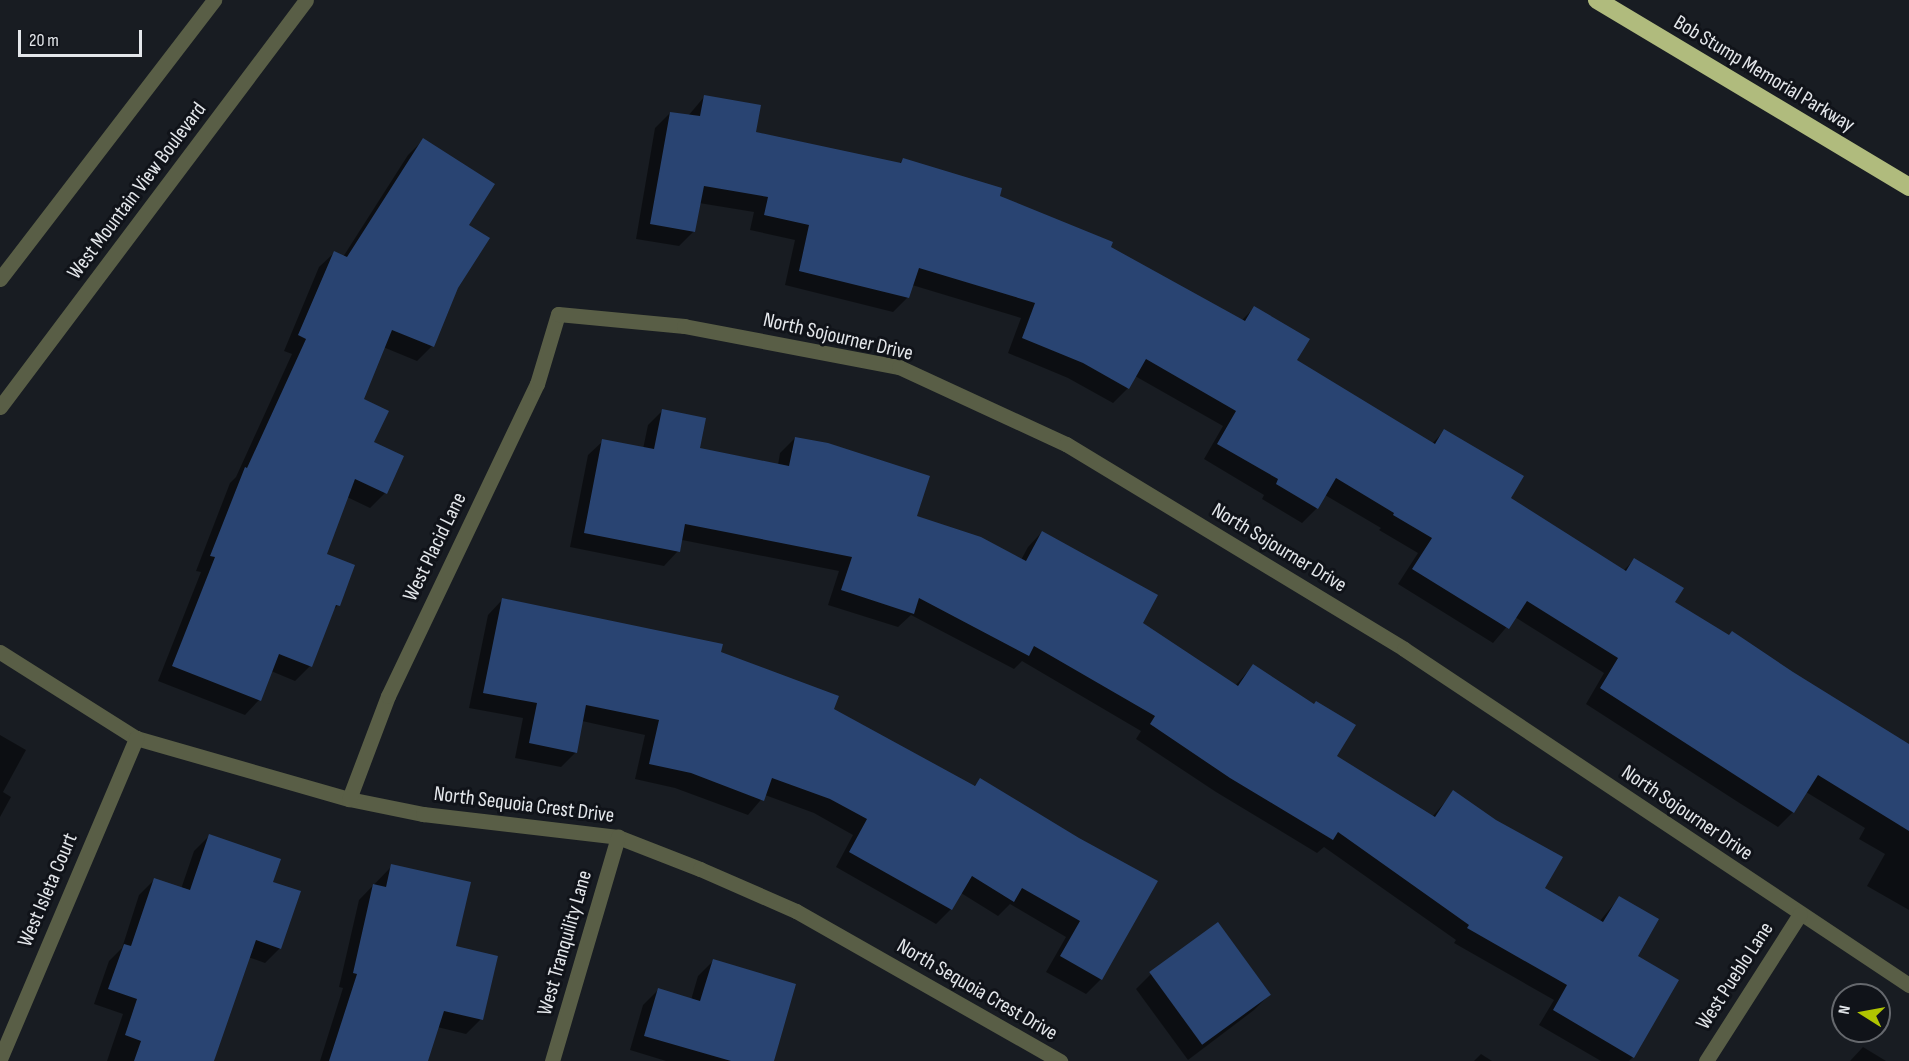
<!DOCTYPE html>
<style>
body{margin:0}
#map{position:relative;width:1909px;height:1061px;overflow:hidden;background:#181c22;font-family:"Sofia Sans Condensed",sans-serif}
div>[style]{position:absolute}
.shadow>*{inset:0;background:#0007}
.building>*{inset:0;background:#294472;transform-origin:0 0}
.minor>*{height:15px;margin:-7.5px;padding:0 7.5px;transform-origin:7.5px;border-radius:7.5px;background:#595e46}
.highway>*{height:18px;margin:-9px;padding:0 9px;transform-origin:9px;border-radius:9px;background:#b0bb7d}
span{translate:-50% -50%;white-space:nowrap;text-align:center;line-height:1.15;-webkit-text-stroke:6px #101319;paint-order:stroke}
.street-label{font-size:21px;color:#e4e7eb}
.north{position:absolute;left:1831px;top:983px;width:60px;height:60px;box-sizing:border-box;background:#101319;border:2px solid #65686d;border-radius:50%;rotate:281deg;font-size:16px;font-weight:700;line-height:24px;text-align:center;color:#e4e7eb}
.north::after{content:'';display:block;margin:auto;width:21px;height:27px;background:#b0c501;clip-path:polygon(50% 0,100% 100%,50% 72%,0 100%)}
.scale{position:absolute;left:18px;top:30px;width:124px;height:27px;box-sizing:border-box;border:3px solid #e4e7eb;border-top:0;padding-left:8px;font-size:18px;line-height:21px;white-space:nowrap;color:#e4e7eb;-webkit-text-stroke:4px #101319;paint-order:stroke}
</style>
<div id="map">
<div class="shadow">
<div style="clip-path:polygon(704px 97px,754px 133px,899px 164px,903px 159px,998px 197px,1109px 248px,1241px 321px,1254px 308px,1295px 361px,1432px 444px,1444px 431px,1509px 498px,1623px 571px,1634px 560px,1672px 603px,1909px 750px,1909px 910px,1867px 886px,1885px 854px,1859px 839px,1865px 828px,1806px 792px,1793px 812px,1778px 827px,1741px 804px,1586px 704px,1604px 673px,1515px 617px,1493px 643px,1398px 584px,1418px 553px,1379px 530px,1381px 528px,1325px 495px,1317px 508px,1302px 523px,1262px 499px,1264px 495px,1204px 459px,1223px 426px,1135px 376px,1128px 388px,1113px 403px,1068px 378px,1008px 353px,1021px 318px,912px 285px,908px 297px,893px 312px,785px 285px,795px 240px,750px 230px,754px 212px,699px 203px,694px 231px,679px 246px,636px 239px,655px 128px,670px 113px,688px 116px)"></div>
<div style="clip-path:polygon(423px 140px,467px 225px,457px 287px,432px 346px,417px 361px,383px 347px,362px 400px,372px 443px,402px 457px,385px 493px,370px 508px,347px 497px,325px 554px,338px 605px,331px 612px,310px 666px,295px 681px,271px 671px,259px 700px,245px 715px,158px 681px,201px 572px,196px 571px,230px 483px,236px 477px,292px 354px,284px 351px,319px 267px,334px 253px,343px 257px,408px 155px)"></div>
<div style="clip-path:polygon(662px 411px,698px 449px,778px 465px,780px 453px,795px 438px,915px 517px,1021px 560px,1028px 547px,1042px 532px,1141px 623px,1235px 686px,1253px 666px,1335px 756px,1432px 817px,1454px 792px,1543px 889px,1599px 922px,1619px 898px,1635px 956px,1633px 1057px,1629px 1061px,1601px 1061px,1539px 1025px,1554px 1000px,1454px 943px,1456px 940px,1324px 847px,1317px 853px,1216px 792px,1136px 739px,1141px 731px,1022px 661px,1014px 669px,911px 615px,898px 627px,828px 605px,839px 571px,682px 540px,678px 551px,664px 566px,570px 547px,588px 455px,603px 441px,643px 449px,648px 425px)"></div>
<div style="clip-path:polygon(502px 600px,719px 653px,832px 710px,973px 787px,980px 780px,1078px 839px,1101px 979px,1086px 994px,1046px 972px,1066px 937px,1010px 904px,998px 916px,961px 893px,951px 909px,936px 924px,836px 867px,853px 835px,814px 813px,765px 795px,748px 815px,675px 788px,635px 779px,645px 735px,582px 721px,576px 752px,561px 767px,515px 758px,523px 718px,469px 708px,488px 615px)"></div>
<div style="clip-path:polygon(0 735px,26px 750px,3px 792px,11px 797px,0 817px)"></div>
<div style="clip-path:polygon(209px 836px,271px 883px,280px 948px,265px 963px,248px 957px,212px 1061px,107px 1061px,123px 1014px,94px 1004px,109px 961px,122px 948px,139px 895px,154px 880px,181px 889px,194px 851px)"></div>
<div style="clip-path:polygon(392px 866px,454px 947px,481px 1019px,466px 1034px,437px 1027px,426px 1061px,320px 1061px,343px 988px,339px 987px,359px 900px)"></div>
<div style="clip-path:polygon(713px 961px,773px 1061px,666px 1061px,630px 1050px,643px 1005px,658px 990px,691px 1000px,698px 976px)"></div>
<div style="clip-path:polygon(1151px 974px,1269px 995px,1254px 1010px,1188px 1060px,1136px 989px)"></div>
<div style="clip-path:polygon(1863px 1047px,1886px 1061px,1850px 1061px)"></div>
<div style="clip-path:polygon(1481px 1054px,1492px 1061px,1474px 1061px)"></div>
</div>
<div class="building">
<div style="clip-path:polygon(704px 95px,761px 105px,756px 132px,901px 163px,903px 158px,1002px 188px,1000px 196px,1113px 242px,1111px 247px,1245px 321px,1254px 306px,1310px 339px,1297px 360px,1435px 444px,1444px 429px,1524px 476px,1511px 498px,1626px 571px,1634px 558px,1684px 588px,1675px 602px,1729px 635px,1732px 631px,1793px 672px,1909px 744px,1909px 831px,1818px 775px,1794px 813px,1600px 688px,1618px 658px,1527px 601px,1509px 629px,1412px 569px,1432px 538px,1393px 515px,1394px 513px,1336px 478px,1318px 509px,1276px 484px,1278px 479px,1217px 444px,1236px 411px,1146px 359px,1129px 389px,1083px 363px,1022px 338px,1035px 303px,919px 268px,909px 298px,799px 271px,809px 225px,764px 215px,768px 197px,704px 186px,695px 232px,650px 224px,670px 112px,700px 116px)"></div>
<div style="clip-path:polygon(423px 138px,495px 184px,469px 225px,490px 238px,458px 288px,434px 347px,392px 330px,364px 399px,389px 411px,374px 442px,404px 456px,387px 494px,355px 479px,327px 554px,355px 565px,340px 606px,336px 605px,312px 667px,279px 654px,261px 701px,172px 666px,215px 557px,210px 556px,245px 467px,247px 468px,306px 339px,298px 335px,334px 251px,347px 257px)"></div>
<div style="clip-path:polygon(662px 409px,706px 418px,700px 448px,789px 466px,795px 437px,828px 443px,930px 476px,917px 516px,981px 537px,1026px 561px,1042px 531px,1158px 595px,1143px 623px,1238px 686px,1253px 664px,1314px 704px,1316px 701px,1356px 725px,1337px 756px,1435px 817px,1453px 790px,1496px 820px,1563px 857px,1545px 888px,1603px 922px,1619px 896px,1659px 919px,1638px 956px,1679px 980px,1634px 1058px,1553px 1010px,1567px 985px,1467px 928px,1469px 925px,1338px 832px,1333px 840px,1230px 778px,1150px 724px,1155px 716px,1034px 646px,1029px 656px,919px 598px,914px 614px,841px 590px,852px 557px,685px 524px,680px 552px,584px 533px,602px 439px,654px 449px)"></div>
<div style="clip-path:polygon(502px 598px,723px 644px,721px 652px,839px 696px,834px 709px,975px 786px,980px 778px,1079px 838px,1158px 881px,1102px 980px,1060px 956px,1080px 921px,1022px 888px,1014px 902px,972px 876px,952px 910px,849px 852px,867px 819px,830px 799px,772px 778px,764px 801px,691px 773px,649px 764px,659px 720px,586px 705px,577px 753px,529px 743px,537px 703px,483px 693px)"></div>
<div style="clip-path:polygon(209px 834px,281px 859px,273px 882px,301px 891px,281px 949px,256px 940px,214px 1061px,134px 1061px,141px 1041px,125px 1035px,137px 999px,108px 989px,124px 944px,131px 946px,154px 878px,190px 890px)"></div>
<div style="clip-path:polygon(391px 864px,471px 882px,456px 946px,498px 956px,483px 1020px,444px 1011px,428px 1061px,329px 1061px,357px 974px,353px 973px,373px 884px,386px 887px)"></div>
<div style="left:1218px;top:922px;width:90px;height:85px;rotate:54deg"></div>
<div style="clip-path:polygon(713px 959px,796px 984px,774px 1061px,731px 1061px,644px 1036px,658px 988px,700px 1001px)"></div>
</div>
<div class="minor">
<div style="left:0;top:279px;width:352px;rotate:-52.5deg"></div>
<div style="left:0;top:407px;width:509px;rotate:-53.06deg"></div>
<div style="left:0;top:652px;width:161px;rotate:32.3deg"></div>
<div style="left:136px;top:738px;width:222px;rotate:16deg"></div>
<div style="left:349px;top:799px;width:76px;rotate:11.5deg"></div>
<div style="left:423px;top:814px;width:196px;rotate:6.7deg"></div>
<div style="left:618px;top:837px;width:88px;rotate:21.3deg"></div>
<div style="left:700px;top:869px;width:105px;rotate:23.6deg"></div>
<div style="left:796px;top:911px;width:304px;rotate:29.6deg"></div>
<div style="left:349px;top:799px;width:110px;rotate:-69.3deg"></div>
<div style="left:388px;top:696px;width:346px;rotate:-64.5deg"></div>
<div style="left:537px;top:384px;width:73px;rotate:-73.3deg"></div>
<div style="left:558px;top:314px;width:127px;rotate:5.4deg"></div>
<div style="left:684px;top:326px;width:219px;rotate:10.8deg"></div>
<div style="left:899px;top:367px;width:184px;rotate:24.8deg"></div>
<div style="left:1066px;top:444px;width:395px;rotate:31.2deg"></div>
<div style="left:1404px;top:649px;width:607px;rotate:33.64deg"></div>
<div style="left:0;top:1059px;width:349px;rotate:-67deg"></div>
<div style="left:552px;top:1061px;width:234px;rotate:-73.6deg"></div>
<div style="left:1706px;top:1061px;width:174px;rotate:-57.4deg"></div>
</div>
<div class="highway">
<div style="left:1597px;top:0;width:364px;rotate:30.9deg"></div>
</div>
<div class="street-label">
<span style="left:1764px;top:74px;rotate:31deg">Bob Stump Memorial Parkway</span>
<span style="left:137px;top:191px;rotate:-53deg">West Mountain View Boulevard</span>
<span style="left:838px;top:337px;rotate:13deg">North Sojourner Drive</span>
<span style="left:435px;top:547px;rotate:-64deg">West Placid Lane</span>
<span style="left:1279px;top:548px;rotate:31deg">North Sojourner Drive</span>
<span style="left:524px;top:805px;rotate:7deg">North Sequoia Crest Drive</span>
<span style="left:1687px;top:813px;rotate:34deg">North Sojourner Drive</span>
<span style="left:48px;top:890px;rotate:-67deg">West Isleta Court</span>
<span style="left:565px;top:943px;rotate:-74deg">West Tranquility Lane</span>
<span style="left:1735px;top:976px;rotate:-57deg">West Pueblo Lane</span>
<span style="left:977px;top:990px;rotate:30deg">North Sequoia Crest Drive</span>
</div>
<div class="north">N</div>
<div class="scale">20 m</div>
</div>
